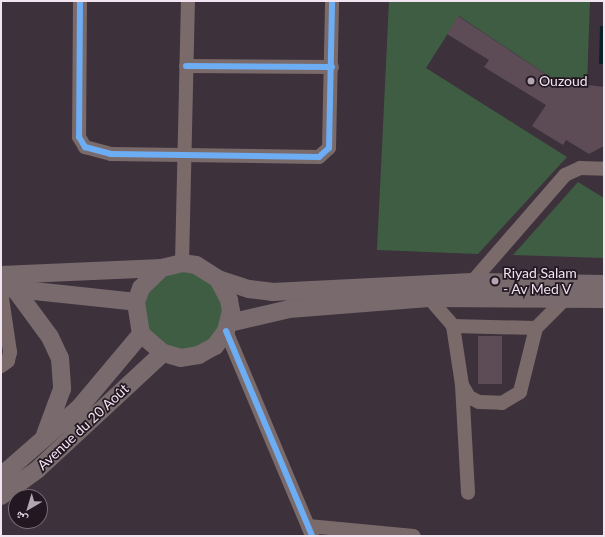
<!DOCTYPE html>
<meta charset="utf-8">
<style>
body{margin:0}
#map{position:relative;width:605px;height:537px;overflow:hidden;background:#3d313c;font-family:Lato,"Noto Naskh Arabic",sans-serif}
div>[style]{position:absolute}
.green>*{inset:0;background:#3f5d43}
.round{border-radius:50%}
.water>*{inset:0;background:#082228}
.building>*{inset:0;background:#5d4c56;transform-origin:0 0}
.minor>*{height:14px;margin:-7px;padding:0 7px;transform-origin:7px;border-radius:7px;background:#7a6a6a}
.major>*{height:18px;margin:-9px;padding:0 9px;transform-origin:9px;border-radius:9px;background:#796a6d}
.cycleway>*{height:6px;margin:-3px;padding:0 3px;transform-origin:3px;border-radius:3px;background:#6dadf4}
.dots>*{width:11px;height:11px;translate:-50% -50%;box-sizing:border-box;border:2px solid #231822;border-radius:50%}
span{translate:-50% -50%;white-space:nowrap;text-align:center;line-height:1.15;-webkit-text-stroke:3.5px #231822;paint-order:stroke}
.poi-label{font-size:14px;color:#f3e4f1}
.left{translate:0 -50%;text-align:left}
.street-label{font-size:14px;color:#f3e4f1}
.frame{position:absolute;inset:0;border:2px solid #f3e4f1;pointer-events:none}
.north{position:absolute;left:8px;top:489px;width:40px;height:40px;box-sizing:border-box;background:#231822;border:1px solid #766a75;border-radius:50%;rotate:218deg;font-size:11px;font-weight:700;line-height:16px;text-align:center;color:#f3e4f1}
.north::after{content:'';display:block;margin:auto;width:14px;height:18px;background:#b3a5b2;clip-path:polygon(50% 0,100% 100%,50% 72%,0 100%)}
</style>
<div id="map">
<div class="green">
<div style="clip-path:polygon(389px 1px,590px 1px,587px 85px,565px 87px,459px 16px,426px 68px,567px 157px,478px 254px,377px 250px)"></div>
<div style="clip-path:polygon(578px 182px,604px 198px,604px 258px,513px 255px)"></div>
<div class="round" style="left:144px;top:272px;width:78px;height:78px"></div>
</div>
<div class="water">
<div style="clip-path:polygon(600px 26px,604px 26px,604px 64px,599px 64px)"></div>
</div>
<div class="building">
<div style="clip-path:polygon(458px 16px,565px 87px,572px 76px,587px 85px,604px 87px,604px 146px,589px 154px,566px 140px,563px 145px,532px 126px,546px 105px,484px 67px,489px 60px,447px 34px)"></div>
<div style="left:478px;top:336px;width:24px;height:48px"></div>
</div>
<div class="minor">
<div style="left:80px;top:1px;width:136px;rotate:90.4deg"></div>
<div style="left:79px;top:137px;width:12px;rotate:59deg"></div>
<div style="left:85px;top:147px;width:27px;rotate:15deg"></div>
<div style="left:111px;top:154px;width:208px;rotate:0.8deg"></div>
<div style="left:319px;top:157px;width:13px;rotate:-42deg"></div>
<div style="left:329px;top:148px;width:147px;rotate:-88.8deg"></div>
<div style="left:186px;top:66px;width:146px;rotate:0.4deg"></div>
<div style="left:182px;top:263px;width:262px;rotate:-88.7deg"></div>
<div style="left:472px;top:282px;width:142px;rotate:-49deg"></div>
<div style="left:565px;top:175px;width:17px;rotate:-25deg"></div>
<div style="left:580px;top:168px;width:24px;rotate:2deg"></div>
<div style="left:1px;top:291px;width:62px;rotate:81.6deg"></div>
<div style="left:10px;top:352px;width:9px;rotate:103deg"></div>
<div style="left:8px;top:361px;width:9px;rotate:144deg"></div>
<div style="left:429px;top:298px;width:37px;rotate:49deg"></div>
<div style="left:453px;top:326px;width:83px;rotate:1.4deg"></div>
<div style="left:536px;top:328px;width:40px;rotate:-45deg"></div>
<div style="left:453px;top:326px;width:60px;rotate:81.3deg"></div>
<div style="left:462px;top:385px;width:14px;rotate:60deg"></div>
<div style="left:469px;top:397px;width:11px;rotate:27deg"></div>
<div style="left:479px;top:402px;width:23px;rotate:2deg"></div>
<div style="left:502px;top:403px;width:21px;rotate:-31deg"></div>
<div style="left:520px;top:392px;width:66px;rotate:-76deg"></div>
<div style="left:226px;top:331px;width:222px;rotate:67.2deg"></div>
<div style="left:462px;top:385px;width:108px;rotate:86.8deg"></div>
<div style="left:308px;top:526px;width:106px;rotate:5.4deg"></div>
</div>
<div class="major">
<div style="left:1px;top:275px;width:161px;rotate:-2.5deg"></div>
<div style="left:218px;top:279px;width:24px;rotate:62deg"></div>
<div style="left:229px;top:300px;width:11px;rotate:80deg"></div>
<div style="left:231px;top:311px;width:21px;rotate:104deg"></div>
<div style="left:226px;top:331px;width:19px;rotate:126deg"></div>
<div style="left:215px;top:346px;width:18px;rotate:151deg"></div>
<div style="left:199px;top:355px;width:18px;rotate:171deg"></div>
<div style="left:181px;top:358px;width:19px;rotate:-164deg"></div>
<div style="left:163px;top:353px;width:29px;rotate:-139deg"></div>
<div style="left:141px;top:334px;width:32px;rotate:-99deg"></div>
<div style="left:136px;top:302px;width:15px;rotate:-70deg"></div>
<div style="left:141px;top:288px;width:29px;rotate:-44deg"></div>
<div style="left:162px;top:268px;width:21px;rotate:-14deg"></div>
<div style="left:182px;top:263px;width:14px;rotate:8deg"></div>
<div style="left:196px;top:265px;width:26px;rotate:32deg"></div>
<div style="left:218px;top:279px;width:33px;rotate:18deg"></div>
<div style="left:249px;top:289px;width:23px;rotate:7deg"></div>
<div style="left:272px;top:292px;width:200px;rotate:-2.9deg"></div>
<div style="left:472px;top:282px;width:132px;rotate:0.9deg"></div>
<div style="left:6px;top:288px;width:131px;rotate:6.1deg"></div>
<div style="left:14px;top:288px;width:61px;rotate:53.7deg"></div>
<div style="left:50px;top:337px;width:23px;rotate:65deg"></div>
<div style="left:60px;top:358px;width:31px;rotate:86deg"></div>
<div style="left:62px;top:389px;width:49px;rotate:110.3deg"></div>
<div style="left:229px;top:323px;width:62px;rotate:-13.1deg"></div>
<div style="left:289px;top:309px;width:140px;rotate:-4.5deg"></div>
<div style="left:429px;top:298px;width:175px;rotate:0.3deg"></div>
<div style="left:1px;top:476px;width:103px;rotate:-41.1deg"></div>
<div style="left:79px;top:408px;width:97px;rotate:-50deg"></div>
<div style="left:1px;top:496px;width:44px;rotate:-35.8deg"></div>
<div style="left:37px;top:470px;width:172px;rotate:-42.9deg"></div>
</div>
<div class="cycleway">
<div style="left:80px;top:1px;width:136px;rotate:90.4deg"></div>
<div style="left:79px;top:137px;width:12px;rotate:59deg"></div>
<div style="left:85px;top:147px;width:27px;rotate:15deg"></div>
<div style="left:111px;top:154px;width:208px;rotate:0.8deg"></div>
<div style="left:319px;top:157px;width:13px;rotate:-42deg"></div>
<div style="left:329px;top:148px;width:147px;rotate:-88.8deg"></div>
<div style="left:186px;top:66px;width:146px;rotate:0.4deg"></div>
<div style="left:226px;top:331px;width:222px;rotate:67.2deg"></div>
</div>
<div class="dots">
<div style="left:531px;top:81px;background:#b3a5b2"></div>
<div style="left:495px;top:281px;background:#b3a5b2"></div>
</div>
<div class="poi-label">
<span class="left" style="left:539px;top:81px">Ouzoud</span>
<span class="left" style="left:503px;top:281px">Riyad Salam<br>- Av Med V</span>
</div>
<div class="street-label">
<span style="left:83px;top:427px;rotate:-43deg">Avenue du 20 Août</span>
</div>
<div class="frame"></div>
<div class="north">ش</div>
</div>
